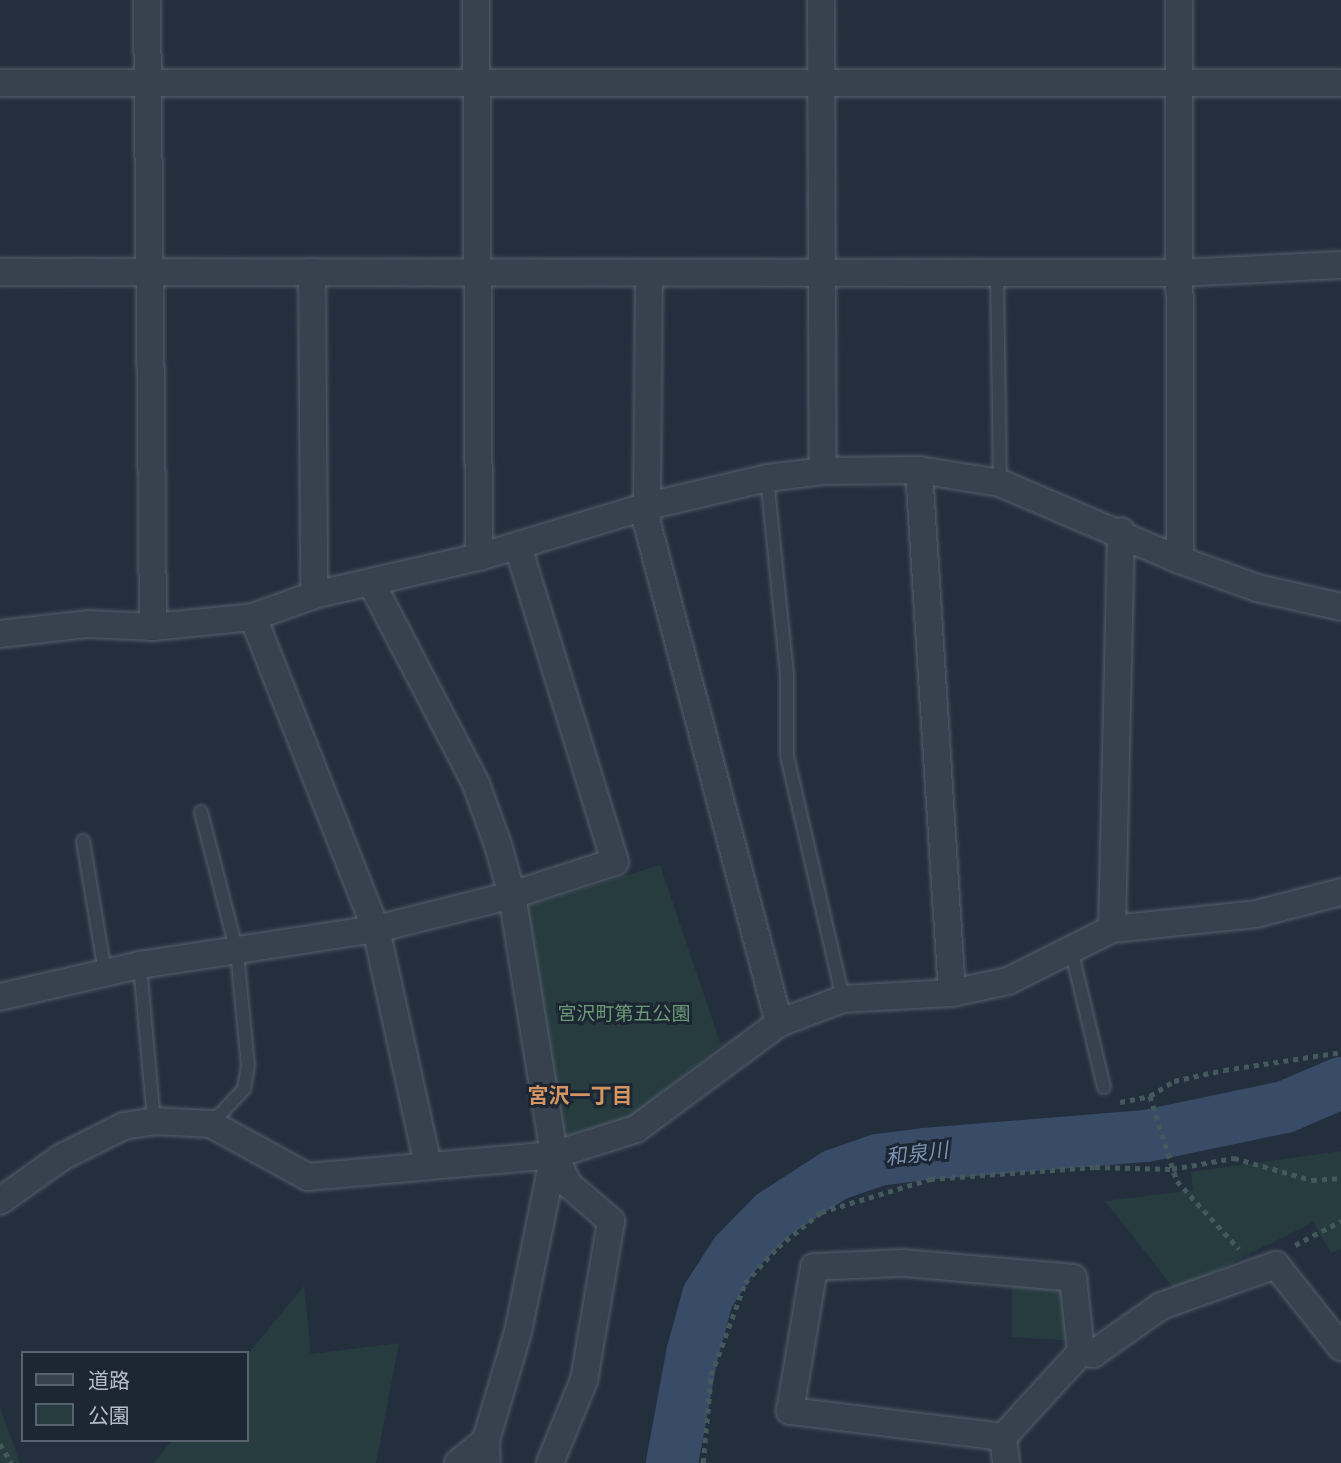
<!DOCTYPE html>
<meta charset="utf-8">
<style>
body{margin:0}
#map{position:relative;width:1341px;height:1463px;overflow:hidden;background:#242f3e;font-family:Overpass,"Noto Sans JP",sans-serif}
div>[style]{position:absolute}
.green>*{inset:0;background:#263c3f}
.river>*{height:52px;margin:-26px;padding:0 26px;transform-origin:26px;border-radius:26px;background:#394c67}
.path>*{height:4.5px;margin-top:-2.25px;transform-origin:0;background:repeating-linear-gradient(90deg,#44595c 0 5px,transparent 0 10px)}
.roads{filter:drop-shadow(0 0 2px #565f6c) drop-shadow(0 0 2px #565f6c)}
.lane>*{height:12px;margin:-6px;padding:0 6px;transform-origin:6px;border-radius:6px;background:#38414e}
.street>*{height:26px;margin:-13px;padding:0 13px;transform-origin:13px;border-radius:13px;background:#38414e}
span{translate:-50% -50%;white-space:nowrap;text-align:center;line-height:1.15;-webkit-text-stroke:6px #1d2633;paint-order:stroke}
.park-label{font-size:19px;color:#6b9a76}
.neighbourhood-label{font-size:21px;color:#d59563;font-weight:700}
.water-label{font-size:21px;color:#7c92b1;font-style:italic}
.legend{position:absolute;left:21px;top:1351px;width:228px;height:91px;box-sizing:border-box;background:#1d2633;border:2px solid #59626f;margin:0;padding:9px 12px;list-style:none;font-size:21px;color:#b4bcc9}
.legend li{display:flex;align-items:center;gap:14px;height:35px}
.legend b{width:35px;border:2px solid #59626f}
</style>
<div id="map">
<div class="green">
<div style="clip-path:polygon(660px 865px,721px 1045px,631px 1117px,554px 1139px,525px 906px)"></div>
<div style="clip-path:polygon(1341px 1151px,1341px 1249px,1331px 1253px,1313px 1222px,1176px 1291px,1105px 1201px,1193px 1190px,1191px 1172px)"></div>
<div style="clip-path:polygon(1012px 1283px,1066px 1284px,1072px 1341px,1012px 1337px)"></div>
<div style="clip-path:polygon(304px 1286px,311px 1354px,399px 1343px,376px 1463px,154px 1463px,172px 1440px,247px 1440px,247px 1355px)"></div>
<div style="clip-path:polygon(0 1407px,20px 1463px,0 1463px)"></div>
</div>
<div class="river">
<div style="left:672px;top:1463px;width:111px;rotate:-79.6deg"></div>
<div style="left:692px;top:1354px;width:60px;rotate:-74.6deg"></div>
<div style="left:708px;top:1296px;width:50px;rotate:-57.3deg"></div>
<div style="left:735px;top:1254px;width:54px;rotate:-45.7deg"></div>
<div style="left:773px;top:1215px;width:74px;rotate:-32.8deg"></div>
<div style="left:835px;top:1175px;width:46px;rotate:-19.2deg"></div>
<div style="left:878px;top:1160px;width:47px;rotate:-7.3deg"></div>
<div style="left:925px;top:1154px;width:222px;rotate:-4.7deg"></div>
<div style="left:1146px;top:1136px;width:142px;rotate:-11.8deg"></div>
<div style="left:1285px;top:1107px;width:61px;rotate:-23.2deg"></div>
</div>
<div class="path">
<div style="left:1150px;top:1096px;width:89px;rotate:72.4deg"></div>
<div style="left:1177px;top:1181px;width:92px;rotate:47.6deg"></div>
<div style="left:1120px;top:1102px;width:31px;rotate:-11deg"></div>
<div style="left:1150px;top:1096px;width:28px;rotate:-32deg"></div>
<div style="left:1174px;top:1081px;width:51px;rotate:-12.4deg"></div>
<div style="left:1224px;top:1070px;width:118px;rotate:-8.7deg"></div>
<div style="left:1295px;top:1245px;width:52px;rotate:-27.6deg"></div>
<div style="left:0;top:1444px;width:22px;rotate:58deg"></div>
<div style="left:703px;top:1463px;width:88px;rotate:-84.8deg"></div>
<div style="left:711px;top:1375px;width:98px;rotate:-69.7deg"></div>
<div style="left:745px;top:1283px;width:49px;rotate:-47.5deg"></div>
<div style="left:778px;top:1247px;width:55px;rotate:-39.1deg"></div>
<div style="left:821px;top:1212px;width:114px;rotate:-16.8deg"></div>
<div style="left:930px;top:1179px;width:165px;rotate:-4.2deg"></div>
<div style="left:1095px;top:1167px;width:77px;rotate:1.5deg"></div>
<div style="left:1172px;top:1169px;width:63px;rotate:-10.1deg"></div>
<div style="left:1234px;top:1158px;width:81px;rotate:15.8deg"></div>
<div style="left:1312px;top:1180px;width:29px;rotate:-4deg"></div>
</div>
<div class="roads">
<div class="lane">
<div style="left:997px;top:272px;width:211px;rotate:89.2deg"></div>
<div style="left:767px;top:478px;width:198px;rotate:84.2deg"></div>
<div style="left:787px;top:675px;width:81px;rotate:90deg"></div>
<div style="left:787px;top:756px;width:249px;rotate:77deg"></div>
<div style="left:201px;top:812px;width:145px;rotate:75.6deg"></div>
<div style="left:237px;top:952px;width:115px;rotate:84.5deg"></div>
<div style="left:248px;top:1066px;width:23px;rotate:100deg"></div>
<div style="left:244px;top:1089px;width:48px;rotate:133.3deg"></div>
<div style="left:83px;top:841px;width:134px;rotate:80.5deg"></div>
<div style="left:1071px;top:949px;width:142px;rotate:76.6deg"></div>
<div style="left:140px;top:965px;width:157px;rotate:84.9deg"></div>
</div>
<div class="street">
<div style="left:147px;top:0;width:627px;rotate:89.45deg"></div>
<div style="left:476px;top:0;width:557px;rotate:89.69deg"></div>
<div style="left:821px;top:0;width:471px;rotate:89.8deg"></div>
<div style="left:1179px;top:0;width:560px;rotate:89.9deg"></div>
<div style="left:0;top:83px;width:1341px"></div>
<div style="left:0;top:272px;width:1179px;rotate:0.05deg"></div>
<div style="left:1179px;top:273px;width:162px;rotate:-2.8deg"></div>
<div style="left:312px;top:272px;width:323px;rotate:89.6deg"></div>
<div style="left:649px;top:273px;width:250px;rotate:90.5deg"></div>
<div style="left:647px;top:523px;width:517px;rotate:75.21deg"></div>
<div style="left:919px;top:470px;width:524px;rotate:86.39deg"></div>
<div style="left:371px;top:582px;width:228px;rotate:62.5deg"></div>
<div style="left:476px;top:784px;width:65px;rotate:70.2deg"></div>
<div style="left:498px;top:845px;width:52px;rotate:74.4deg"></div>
<div style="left:512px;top:895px;width:263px;rotate:80.8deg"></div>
<div style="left:554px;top:1155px;width:32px;rotate:64deg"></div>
<div style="left:568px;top:1184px;width:57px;rotate:40.7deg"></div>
<div style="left:611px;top:1221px;width:161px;rotate:99.6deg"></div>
<div style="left:584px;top:1380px;width:90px;rotate:112.3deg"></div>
<div style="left:253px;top:617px;width:335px;rotate:68.5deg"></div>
<div style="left:376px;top:929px;width:242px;rotate:77.6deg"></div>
<div style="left:0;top:634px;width:89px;rotate:-6.5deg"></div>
<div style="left:88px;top:624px;width:65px;rotate:2.6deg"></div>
<div style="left:153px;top:627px;width:100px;rotate:-5.7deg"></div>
<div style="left:253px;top:617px;width:65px;rotate:-19.8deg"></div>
<div style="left:314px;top:595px;width:169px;rotate:-13deg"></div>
<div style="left:479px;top:557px;width:177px;rotate:-16.8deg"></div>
<div style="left:648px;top:506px;width:122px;rotate:-13.2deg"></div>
<div style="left:767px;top:478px;width:56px;rotate:-7.1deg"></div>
<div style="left:823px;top:471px;width:96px;rotate:-0.6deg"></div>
<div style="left:919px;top:470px;width:82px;rotate:9.1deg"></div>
<div style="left:1000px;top:483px;width:196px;rotate:23.2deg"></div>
<div style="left:1180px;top:560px;width:82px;rotate:20deg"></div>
<div style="left:1257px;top:588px;width:86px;rotate:12.7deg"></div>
<div style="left:1112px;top:929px;width:398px;rotate:-88.7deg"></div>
<div style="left:0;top:997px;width:144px;rotate:-12.9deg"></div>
<div style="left:140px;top:965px;width:239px;rotate:-8.7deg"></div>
<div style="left:376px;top:929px;width:140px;rotate:-14deg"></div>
<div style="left:512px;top:895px;width:108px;rotate:-17.8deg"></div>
<div style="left:615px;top:862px;width:331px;rotate:-107.1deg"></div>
<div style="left:0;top:1201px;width:76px;rotate:-35.4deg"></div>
<div style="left:62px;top:1157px;width:69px;rotate:-26.6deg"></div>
<div style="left:124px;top:1126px;width:30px;rotate:-9deg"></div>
<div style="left:154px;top:1121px;width:57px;rotate:3deg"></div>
<div style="left:211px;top:1124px;width:111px;rotate:28.7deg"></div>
<div style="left:308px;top:1177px;width:247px;rotate:-5.1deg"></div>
<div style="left:554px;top:1155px;width:86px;rotate:-17.6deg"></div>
<div style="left:636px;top:1129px;width:178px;rotate:-36.5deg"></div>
<div style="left:779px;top:1023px;width:68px;rotate:-20.6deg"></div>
<div style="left:843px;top:999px;width:109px;rotate:-3.2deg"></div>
<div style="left:952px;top:993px;width:57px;rotate:-12.1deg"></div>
<div style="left:1008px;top:981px;width:116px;rotate:-26.6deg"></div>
<div style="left:1112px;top:929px;width:145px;rotate:-5.9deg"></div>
<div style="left:1256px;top:914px;width:88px;rotate:-14.5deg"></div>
<div style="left:903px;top:1263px;width:171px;rotate:5deg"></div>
<div style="left:1073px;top:1278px;width:74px;rotate:83.8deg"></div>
<div style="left:1081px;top:1352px;width:115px;rotate:132.5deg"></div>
<div style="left:1003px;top:1437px;width:215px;rotate:-173deg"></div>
<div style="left:790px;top:1411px;width:146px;rotate:-80.5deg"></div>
<div style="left:814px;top:1267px;width:89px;rotate:-2.6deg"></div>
<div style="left:1081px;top:1352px;width:12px;rotate:9deg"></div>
<div style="left:1093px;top:1354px;width:83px;rotate:-35.2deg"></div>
<div style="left:1161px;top:1306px;width:122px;rotate:-19.6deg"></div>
<div style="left:1276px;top:1265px;width:105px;rotate:51.6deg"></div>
<div style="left:1003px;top:1437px;width:26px;rotate:83deg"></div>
<div style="left:486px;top:1440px;width:113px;rotate:-73.5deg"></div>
<div style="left:518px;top:1332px;width:181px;rotate:-78.5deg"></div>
<div style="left:458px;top:1463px;width:36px;rotate:-39deg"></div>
<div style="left:486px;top:1440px;width:23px;rotate:88deg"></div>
</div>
</div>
<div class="park-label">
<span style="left:624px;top:1016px">宮沢町第五公園</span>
</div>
<div class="neighbourhood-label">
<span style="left:580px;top:1098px">宮沢一丁目</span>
</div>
<div class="water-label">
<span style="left:917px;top:1156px;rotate:-7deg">和泉川</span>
</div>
<ul class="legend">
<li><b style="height:9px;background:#38414e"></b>道路</li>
<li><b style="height:19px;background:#263c3f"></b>公園</li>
</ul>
</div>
